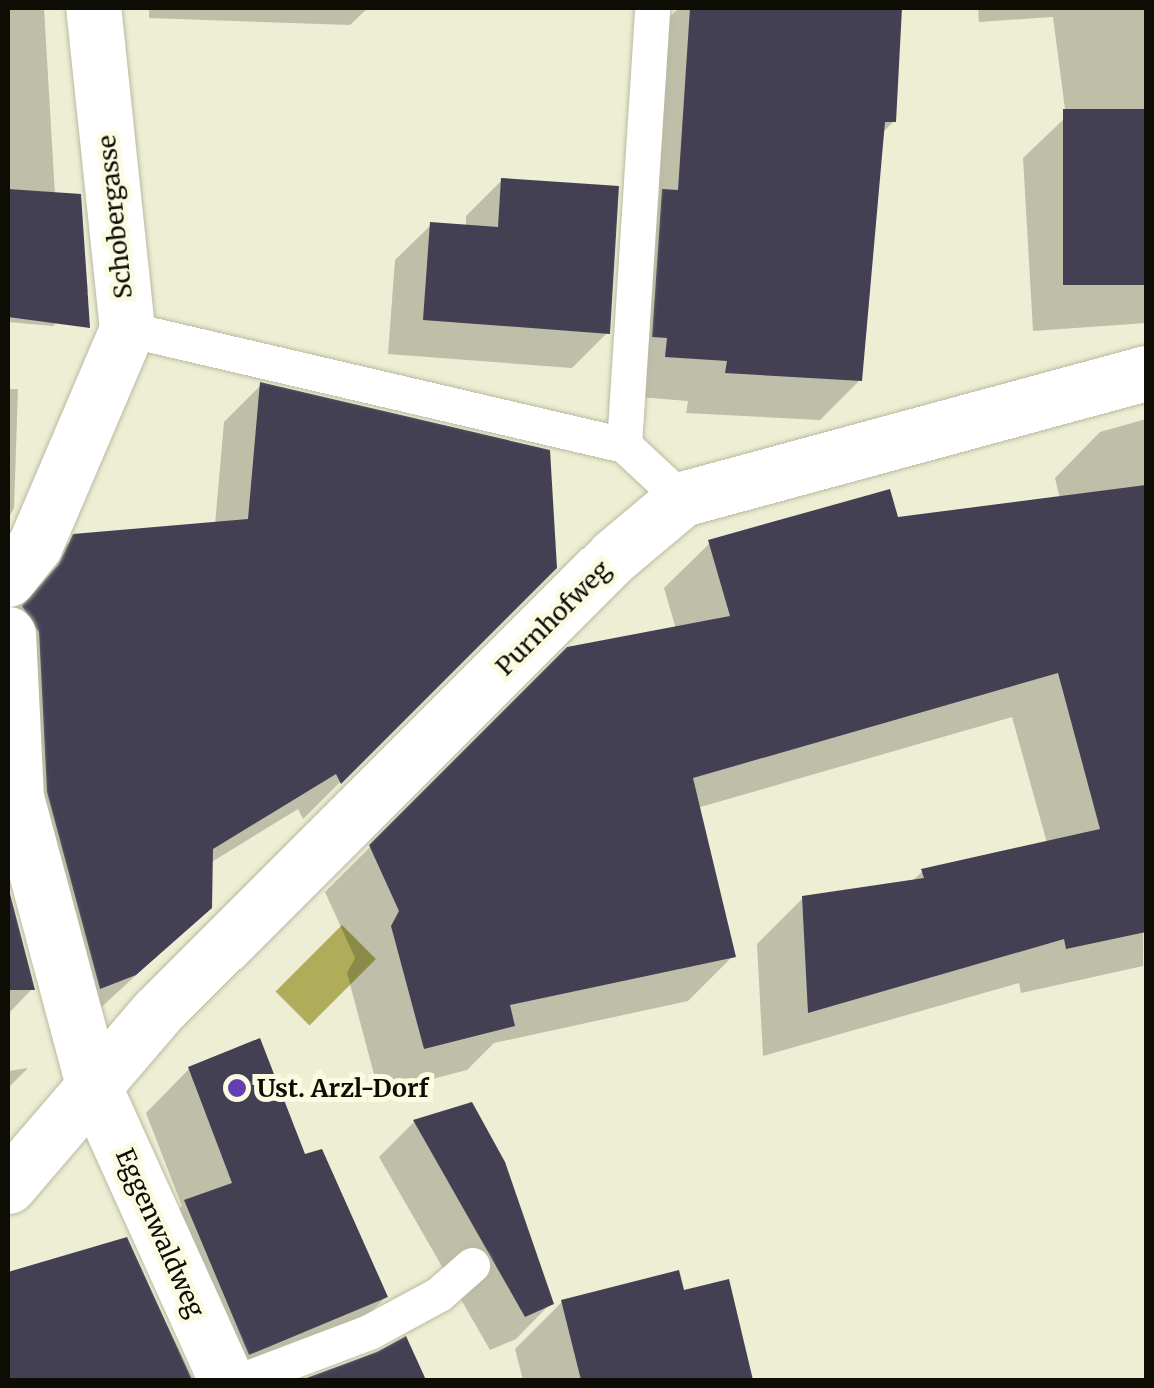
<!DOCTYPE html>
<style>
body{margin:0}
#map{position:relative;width:1154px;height:1388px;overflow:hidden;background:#eeeed4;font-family:Merriweather,serif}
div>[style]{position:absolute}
.water>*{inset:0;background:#b0ad5a;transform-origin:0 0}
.shadow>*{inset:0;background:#0003}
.building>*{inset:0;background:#444054;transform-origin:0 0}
.roads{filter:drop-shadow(0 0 2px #babaa2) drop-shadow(0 0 2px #babaa2)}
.service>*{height:35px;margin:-17.5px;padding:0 17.5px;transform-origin:17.5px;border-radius:17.5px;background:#fff}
.minor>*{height:55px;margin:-27.5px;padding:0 27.5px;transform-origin:27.5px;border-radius:27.5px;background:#fff}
.dots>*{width:28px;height:28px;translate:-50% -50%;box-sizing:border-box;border:5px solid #fbfbe2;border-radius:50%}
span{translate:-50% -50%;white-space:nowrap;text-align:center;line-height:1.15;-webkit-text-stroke:10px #fbfbe2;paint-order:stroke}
.street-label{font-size:25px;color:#0d0d05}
.poi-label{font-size:25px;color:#0d0d05;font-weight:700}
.left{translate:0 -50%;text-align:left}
.frame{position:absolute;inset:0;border:10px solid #0d0d05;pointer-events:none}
</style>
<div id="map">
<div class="water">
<div style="left:342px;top:925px;width:48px;height:94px;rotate:45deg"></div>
</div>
<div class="shadow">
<div style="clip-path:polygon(8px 8px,44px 8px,55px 195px,79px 196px,88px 291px,53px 326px,8px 322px)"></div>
<div style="clip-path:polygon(149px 8px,368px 8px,350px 25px,149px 18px)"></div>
<div style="clip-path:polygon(679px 8px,899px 8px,894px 121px,881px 134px,860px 380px,820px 420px,686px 413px,688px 401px,626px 396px,651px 35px)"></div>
<div style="clip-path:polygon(978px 8px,1146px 8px,1146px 323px,1033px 331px,1023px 158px,1066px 117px,1053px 17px,979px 22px)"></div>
<div style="clip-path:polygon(502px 180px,607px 333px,572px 368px,388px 354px,395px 260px,431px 225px,466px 227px,466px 216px)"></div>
<div style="clip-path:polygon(261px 385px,555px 567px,303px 819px,298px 809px,210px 863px,210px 907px,96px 1012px,65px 1025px,8px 622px,36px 575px,75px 537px,215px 525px,224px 422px)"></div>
<div style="clip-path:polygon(8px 389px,18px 389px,14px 508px,8px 519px)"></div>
<div style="clip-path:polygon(1146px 419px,1143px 966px,1021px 993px,1019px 983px,763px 1056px,757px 944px,803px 898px,911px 882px,923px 871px,1047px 843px,1012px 717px,697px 808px,733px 956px,688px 1001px,494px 1043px,467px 1070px,379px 1093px,347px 973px,355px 958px,325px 892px,568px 650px,676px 629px,664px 588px,710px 543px,1060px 499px,1055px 478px,1100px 432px)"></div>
<div style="clip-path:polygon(8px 896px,32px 989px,8px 1014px)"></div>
<div style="clip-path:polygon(28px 1068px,8px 1088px,8px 1071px)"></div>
<div style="clip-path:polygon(189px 1069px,304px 1157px,386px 1297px,342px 1340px,244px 1380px,142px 1246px,182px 1206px,146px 1113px)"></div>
<div style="clip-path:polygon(414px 1122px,551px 1303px,516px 1339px,490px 1350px,379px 1157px)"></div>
<div style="clip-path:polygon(126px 1240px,194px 1380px,8px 1380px,8px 1274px)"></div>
<div style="clip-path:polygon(727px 1282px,750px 1380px,523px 1380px,515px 1349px,562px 1302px,683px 1293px)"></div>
<div style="clip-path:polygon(405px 1339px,423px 1380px,310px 1380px)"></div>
</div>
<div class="building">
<div style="clip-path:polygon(690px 8px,902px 8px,896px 122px,885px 122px,862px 381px,725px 373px,727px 361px,665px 357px,667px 338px,652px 337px,662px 189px,678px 190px)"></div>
<div style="left:1146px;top:109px;width:176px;height:83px;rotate:90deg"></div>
<div style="clip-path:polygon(501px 178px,619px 186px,610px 334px,423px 320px,430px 222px,498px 227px)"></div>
<div style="clip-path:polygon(8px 189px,81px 194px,90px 328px,8px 317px)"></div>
<div style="clip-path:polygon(260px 382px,550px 450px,557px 568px,341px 784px,336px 774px,213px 849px,212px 908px,136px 975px,100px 989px,47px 792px,39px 632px,22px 606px,59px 564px,73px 534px,248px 519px)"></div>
<div style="clip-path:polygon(1146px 485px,1146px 932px,1066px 949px,1064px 939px,808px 1013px,802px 896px,924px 878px,921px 869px,1100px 829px,1058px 673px,693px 778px,736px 957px,510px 1005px,515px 1026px,424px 1049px,391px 926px,399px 911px,369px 845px,567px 647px,730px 616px,708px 540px,890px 489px,898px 517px)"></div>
<div style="clip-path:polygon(8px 886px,35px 990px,8px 990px)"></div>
<div style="clip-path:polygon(260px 1038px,305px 1154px,322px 1149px,388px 1297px,249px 1355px,184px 1200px,232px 1183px,188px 1067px)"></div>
<div style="clip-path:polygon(472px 1102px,505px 1162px,554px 1304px,525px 1317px,413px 1120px)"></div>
<div style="clip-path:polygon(127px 1237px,192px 1380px,8px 1380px,8px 1272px)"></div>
<div style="clip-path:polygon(679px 1270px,684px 1290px,729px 1279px,753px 1380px,581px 1380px,561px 1300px)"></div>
<div style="clip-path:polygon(406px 1336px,426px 1380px,301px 1380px,377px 1352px)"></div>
</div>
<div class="roads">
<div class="service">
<div style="left:127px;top:329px;width:510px;rotate:13.14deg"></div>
<div style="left:624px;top:445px;width:79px;rotate:43deg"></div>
<div style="left:624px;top:445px;width:438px;rotate:-86.3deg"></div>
<div style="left:242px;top:1380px;width:136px;rotate:-20.7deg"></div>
<div style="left:369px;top:1332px;width:80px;rotate:-28.5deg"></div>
<div style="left:439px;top:1294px;width:44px;rotate:-41.3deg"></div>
</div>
<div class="minor">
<div style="left:8px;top:579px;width:43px;rotate:-51.5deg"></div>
<div style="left:35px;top:545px;width:235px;rotate:-66.9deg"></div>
<div style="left:127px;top:329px;width:323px;rotate:-96deg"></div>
<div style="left:8px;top:634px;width:163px;rotate:87.2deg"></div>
<div style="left:16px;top:797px;width:298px;rotate:75deg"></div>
<div style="left:93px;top:1085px;width:324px;rotate:65.7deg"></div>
<div style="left:8px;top:1186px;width:229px;rotate:-49.4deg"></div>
<div style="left:157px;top:1012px;width:646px;rotate:-44.94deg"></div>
<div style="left:614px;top:556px;width:89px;rotate:-40deg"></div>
<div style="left:682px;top:499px;width:481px;rotate:-15.2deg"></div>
</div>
</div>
<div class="dots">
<div style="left:237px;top:1088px;background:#653eb6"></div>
</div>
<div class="street-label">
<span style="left:115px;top:217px;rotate:-96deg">Schobergasse</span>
<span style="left:553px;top:618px;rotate:-45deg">Purnhofweg</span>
<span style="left:160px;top:1233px;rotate:66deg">Eggenwaldweg</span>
</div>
<div class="poi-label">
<span class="left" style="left:257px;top:1088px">Ust. Arzl-Dorf</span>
</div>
<div class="frame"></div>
</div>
